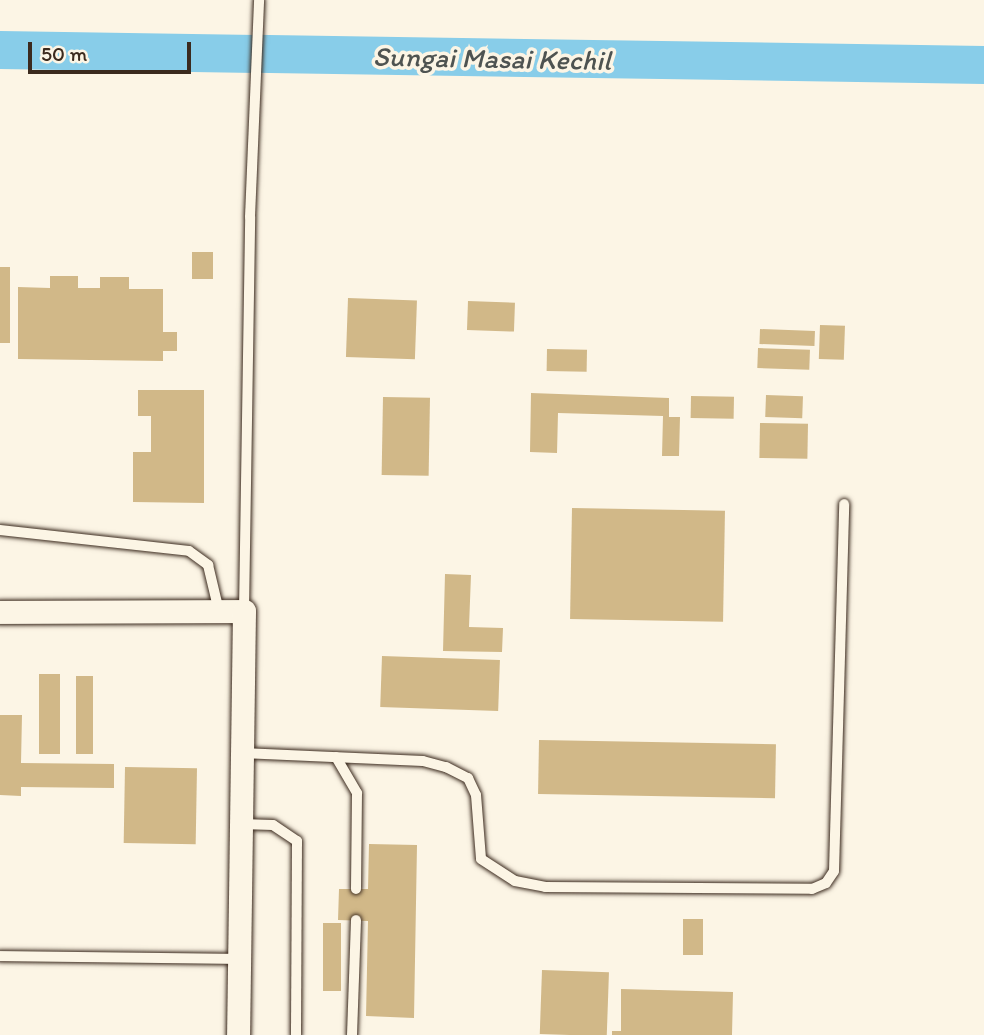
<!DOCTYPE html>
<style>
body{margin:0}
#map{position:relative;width:984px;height:1035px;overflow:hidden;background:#fcf5e5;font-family:Itim,sans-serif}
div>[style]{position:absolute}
.river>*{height:38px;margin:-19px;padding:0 19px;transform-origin:19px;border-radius:19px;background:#88cde9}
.building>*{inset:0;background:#d1b888;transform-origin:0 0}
.roads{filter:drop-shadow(0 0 2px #3b2a1e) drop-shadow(0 0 2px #3b2a1e)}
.service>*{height:10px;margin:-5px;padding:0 5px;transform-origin:5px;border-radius:5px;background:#fcf5e5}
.minor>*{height:23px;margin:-11.5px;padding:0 11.5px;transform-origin:11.5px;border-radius:11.5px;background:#fcf5e5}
span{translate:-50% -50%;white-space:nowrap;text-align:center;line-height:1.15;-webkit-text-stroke:7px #fcf5e5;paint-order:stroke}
.water-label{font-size:28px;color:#4e5351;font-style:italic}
.scale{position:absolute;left:28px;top:42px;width:163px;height:32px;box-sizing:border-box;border:4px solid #3b2a1e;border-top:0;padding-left:9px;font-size:21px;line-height:24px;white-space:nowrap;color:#3b2a1e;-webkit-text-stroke:5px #fcf5e5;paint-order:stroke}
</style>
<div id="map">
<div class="river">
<div style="left:0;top:50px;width:984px;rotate:0.87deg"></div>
</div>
<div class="building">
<div style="left:192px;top:252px;width:21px;height:27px"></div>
<div style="left:0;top:267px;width:10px;height:76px"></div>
<div style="clip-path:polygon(50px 276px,78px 276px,78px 288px,100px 288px,100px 277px,129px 277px,129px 289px,163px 289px,163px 332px,177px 332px,177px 351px,163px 351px,163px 361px,18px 359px,18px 287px,50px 288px)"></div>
<div style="left:348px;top:298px;width:69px;height:59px;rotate:2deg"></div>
<div style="left:468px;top:301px;width:47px;height:29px;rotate:2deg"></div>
<div style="left:820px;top:325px;width:25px;height:34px;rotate:2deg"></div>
<div style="left:760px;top:329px;width:55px;height:15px;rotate:2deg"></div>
<div style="left:758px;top:348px;width:52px;height:20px;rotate:2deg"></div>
<div style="left:547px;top:349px;width:40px;height:22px;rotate:1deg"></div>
<div style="clip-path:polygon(138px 390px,204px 390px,204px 503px,133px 502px,133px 452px,151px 452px,151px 416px,138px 416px)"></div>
<div style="clip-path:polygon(531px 393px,669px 398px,669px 417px,680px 417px,679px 456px,662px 456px,663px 416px,558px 413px,557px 453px,530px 452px)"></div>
<div style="left:766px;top:395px;width:37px;height:22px;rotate:2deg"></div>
<div style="left:691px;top:396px;width:43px;height:22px;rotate:1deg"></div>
<div style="left:383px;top:397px;width:47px;height:78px;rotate:1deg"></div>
<div style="left:760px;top:423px;width:48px;height:35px;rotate:1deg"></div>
<div style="left:572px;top:508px;width:153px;height:111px;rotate:1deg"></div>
<div style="clip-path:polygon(445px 574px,471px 575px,469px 627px,503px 628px,502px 652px,443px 651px)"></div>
<div style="left:382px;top:656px;width:118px;height:51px;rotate:2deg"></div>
<div style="left:39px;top:674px;width:21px;height:80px"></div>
<div style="left:76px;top:676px;width:17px;height:78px"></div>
<div style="clip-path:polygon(0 715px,22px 715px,21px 763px,114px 764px,114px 788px,21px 787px,21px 796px,0 795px)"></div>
<div style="left:539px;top:740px;width:237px;height:54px;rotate:1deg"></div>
<div style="left:125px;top:767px;width:72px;height:76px;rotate:1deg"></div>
<div style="clip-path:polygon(369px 844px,417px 845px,414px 1018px,366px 1016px,368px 921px,338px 920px,339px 889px,368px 889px)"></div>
<div style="left:683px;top:919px;width:20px;height:36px"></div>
<div style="left:323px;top:923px;width:18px;height:68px"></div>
<div style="left:542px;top:970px;width:67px;height:64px;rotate:2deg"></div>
<div style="clip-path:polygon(621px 989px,733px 992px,732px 1035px,612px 1035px,612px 1031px,621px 1031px)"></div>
</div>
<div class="roads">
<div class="service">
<div style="left:0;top:530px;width:190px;rotate:6.3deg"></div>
<div style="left:189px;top:551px;width:24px;rotate:36deg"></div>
<div style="left:208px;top:565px;width:47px;rotate:76.6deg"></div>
<div style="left:244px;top:611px;width:394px;rotate:-89.1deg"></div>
<div style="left:250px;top:217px;width:217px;rotate:-87.6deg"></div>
<div style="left:242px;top:753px;width:181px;rotate:2.5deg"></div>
<div style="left:423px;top:761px;width:24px;rotate:15deg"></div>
<div style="left:446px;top:767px;width:25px;rotate:27deg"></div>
<div style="left:468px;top:778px;width:19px;rotate:65deg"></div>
<div style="left:476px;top:795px;width:64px;rotate:85.5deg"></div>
<div style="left:481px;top:859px;width:40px;rotate:32.9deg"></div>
<div style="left:515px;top:881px;width:31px;rotate:11deg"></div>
<div style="left:545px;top:887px;width:267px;rotate:0.4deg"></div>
<div style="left:812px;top:889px;width:15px;rotate:-23deg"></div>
<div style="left:826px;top:883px;width:14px;rotate:-56deg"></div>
<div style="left:834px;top:871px;width:367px;rotate:-88.4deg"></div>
<div style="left:336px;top:757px;width:42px;rotate:59.7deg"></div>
<div style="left:357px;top:793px;width:96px;rotate:90.6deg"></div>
<div style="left:241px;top:824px;width:32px;rotate:2deg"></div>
<div style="left:273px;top:825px;width:29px;rotate:34deg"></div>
<div style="left:297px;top:841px;width:194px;rotate:90.3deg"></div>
<div style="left:0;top:956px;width:239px;rotate:0.7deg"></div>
<div style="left:352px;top:1035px;width:115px;rotate:-88deg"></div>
</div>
<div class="minor">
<div style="left:0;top:612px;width:244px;rotate:-0.2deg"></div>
<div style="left:244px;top:611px;width:424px;rotate:90.8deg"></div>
</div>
</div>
<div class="water-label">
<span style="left:492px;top:58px;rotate:1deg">Sungai Masai Kechil</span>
</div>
<div class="scale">50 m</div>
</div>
